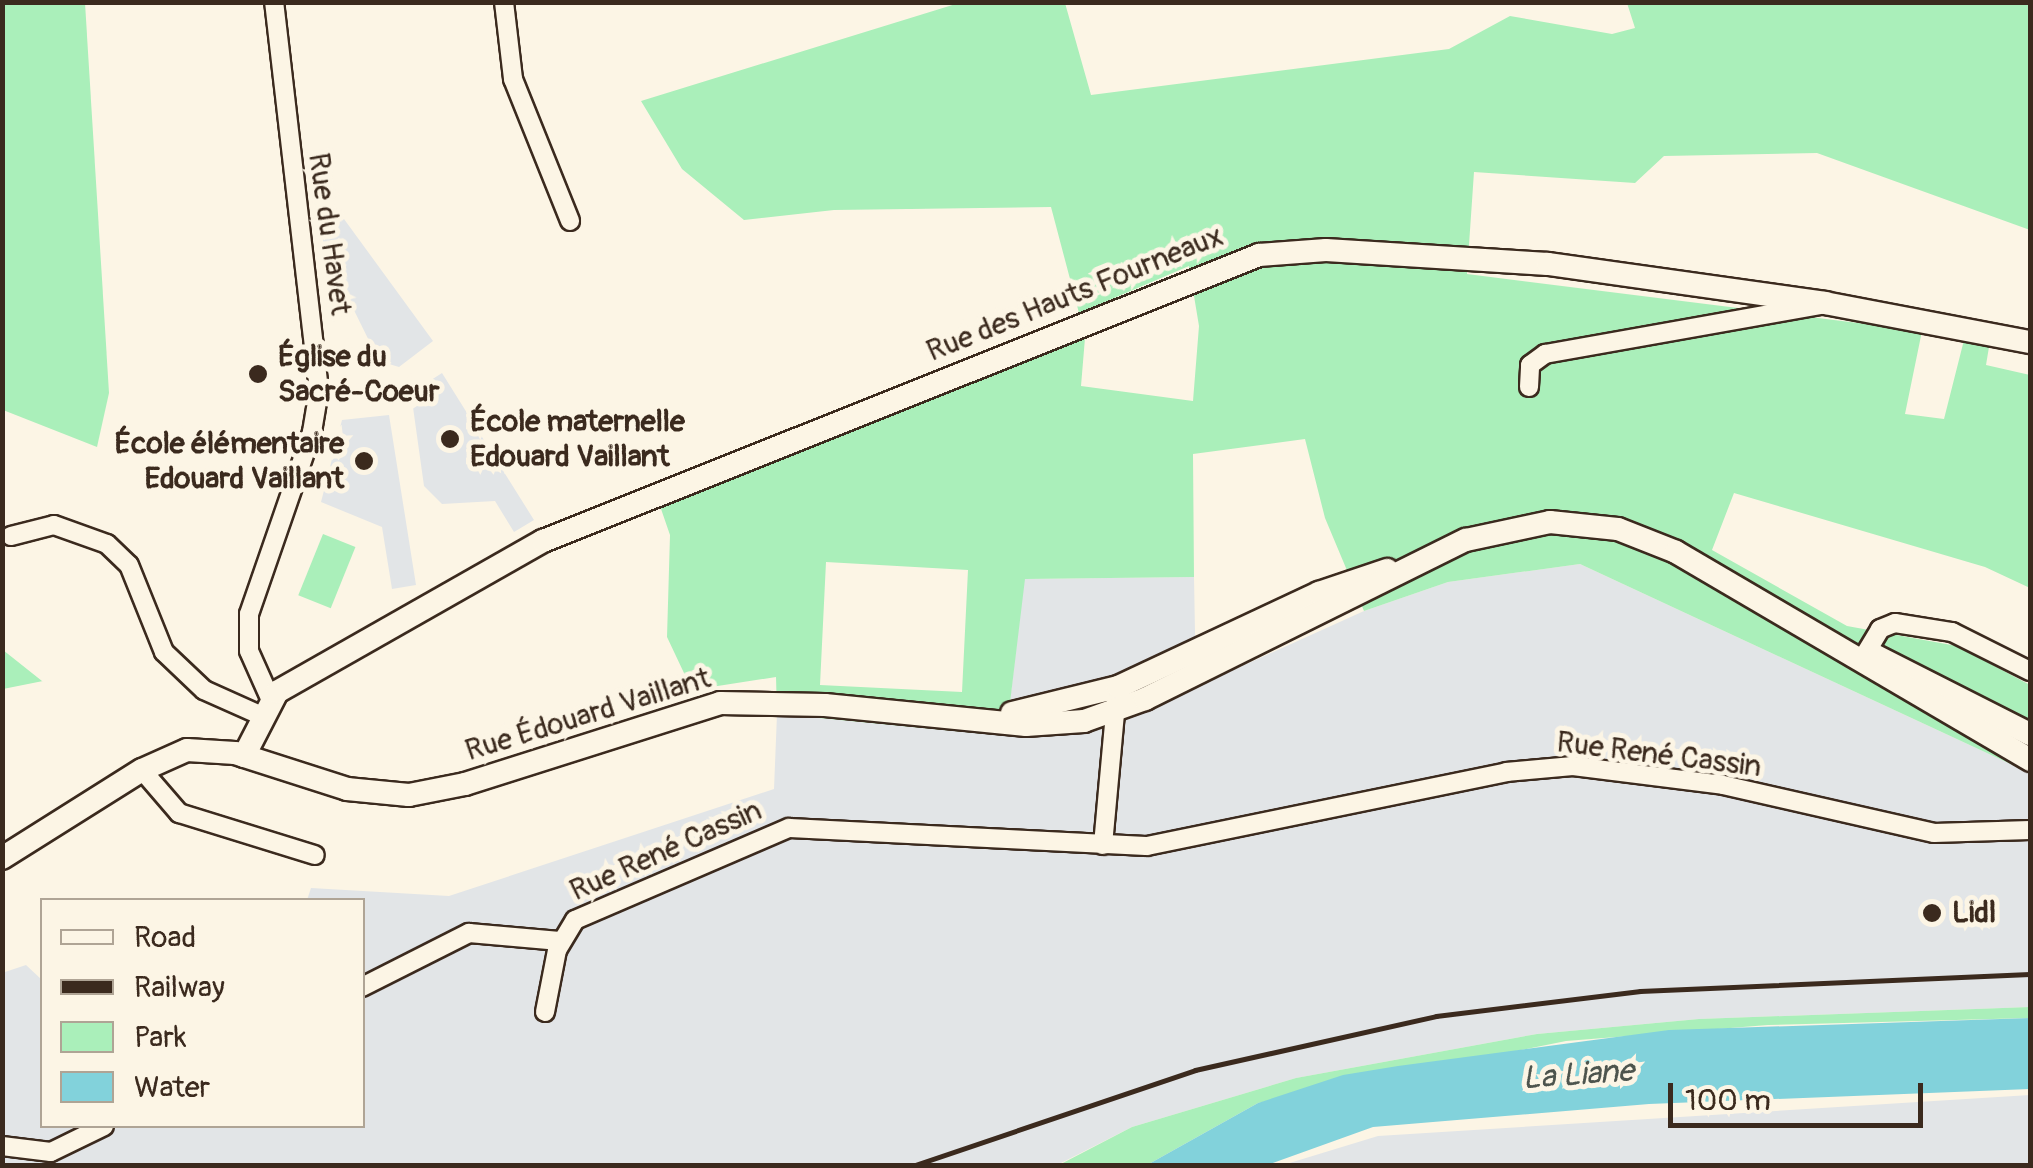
<!DOCTYPE html>
<meta charset="utf-8">
<style>
body{margin:0}
#map{position:relative;width:2033px;height:1168px;overflow:hidden;background:#fcf5e5;font-family:Pangolin,sans-serif}
div>[style]{position:absolute}
[style*='--x']{left:calc(var(--x)*1px);top:calc(var(--y)*1px);width:calc(var(--w)*1px);rotate:calc(var(--a)*1deg)}
.built>*{inset:0;background:#e2e5e7}
.green>*{inset:0;background:#aaefba;transform-origin:0 0}
.water>*{inset:0;background:#82d2db}
.roads{filter:drop-shadow(2px 0 #3b2a1e) drop-shadow(-2px 0 #3b2a1e) drop-shadow(0 2px #3b2a1e) drop-shadow(0 -2px #3b2a1e)}
.minor>*{height:18px;margin:-9px;padding:0 9px;transform-origin:9px;border-radius:9px;background:#fcf5e5}
.tertiary>*{height:22px;margin:-11px;padding:0 11px;transform-origin:11px;border-radius:11px;background:#fcf5e5}
.rail>*{height:5px;margin:-2.5px;padding:0 2.5px;transform-origin:2.5px;border-radius:2.5px;background:#3b2a1e}
.dots>*{width:28px;height:28px;translate:-50% -50%;box-sizing:border-box;border:5px solid #fcf5e5;border-radius:50%}
span{translate:-50% -50%;white-space:nowrap;text-align:center;line-height:1.15;-webkit-text-stroke:10px #fcf5e5;paint-order:stroke}
.street-label{font-size:30px;color:#3b2a1e}
.poi-label{font-size:30px;color:#3b2a1e;font-weight:700}
.left{translate:0 -50%;text-align:left}
.right{translate:-100% -50%;text-align:right}
.water-label{font-size:32px;color:#4d544d;font-style:italic}
.frame{position:absolute;inset:0;border:5px solid #3b2a1e;pointer-events:none}
.legend{position:absolute;left:40px;top:898px;width:325px;height:230px;box-sizing:border-box;background:#fcf5e5;border:2px solid #afa495;margin:0;padding:12px 18px;list-style:none;font-size:30px;color:#3b2a1e}
.legend li{display:flex;align-items:center;gap:20px;height:50px}
.legend b{width:50px;border:2px solid #afa495}
.scale{position:absolute;left:1668px;top:1083px;width:255px;height:45px;box-sizing:border-box;border:5px solid #3b2a1e;border-top:0;padding-left:12px;font-size:30px;line-height:35px;white-space:nowrap;color:#3b2a1e;-webkit-text-stroke:8px #fcf5e5;paint-order:stroke}
</style>
<div id="map">
<div class="built">
<div style="clip-path:polygon(344px 219px,433px 341px,399px 367px,379px 361px,348px 298px,330px 281px,321px 229px)"></div>
<div style="clip-path:polygon(442px 373px,534px 520px,514px 532px,495px 501px,442px 504px,424px 486px,411px 393px)"></div>
<div style="clip-path:polygon(389px 415px,416px 585px,392px 589px,382px 527px,321px 502px,342px 420px)"></div>
<div style="clip-path:polygon(1580px 564px,2030px 773px,2030px 1007px,1699px 1019px,1537px 1034px,1296px 1078px,1132px 1127px,1057px 1165px,3px 1165px,2px 973px,26px 965px,42px 980px,42px 1126px,362px 1126px,362px 900px,307px 900px,311px 888px,449px 896px,774px 789px,777px 714px,1006px 736px,1024px 579px,1194px 577px,1196px 687px,1364px 611px,1448px 582px)"></div>
<div style="clip-path:polygon(2030px 1095px,2030px 1165px,1283px 1165px,1378px 1136px)"></div>
</div>
<div class="green">
<div style="clip-path:polygon(2px 3px,85px 3px,109px 393px,97px 447px,3px 410px)"></div>
<div style="clip-path:polygon(evenodd,959px 3px,1065px 3px,1091px 95px,1449px 49px,1510px 16px,1612px 34px,1635px 28px,1627px 3px,2030px 3px,2030px 230px,1817px 153px,1664px 156px,1635px 183px,1474px 172px,1467px 274px,1922px 331px,1905px 414px,1944px 419px,1964px 340px,1989px 347px,1986px 365px,2030px 375px,2030px 588px,1985px 567px,1734px 493px,1712px 550px,1847px 626px,1957px 646px,2030px 685px,2030px 773px,1580px 564px,1448px 582px,1364px 611px,1325px 518px,1305px 439px,1193px 454px,1194px 577px,1025px 579px,1006px 736px,777px 714px,776px 677px,692px 690px,667px 637px,670px 535px,660px 506px,1085px 338px,1081px 386px,1193px 401px,1199px 326px,1189px 266px,1079px 313px,1051px 207px,834px 210px,744px 220px,682px 169px,641px 101px,959px 3px,826px 562px,968px 570px,962px 692px,820px 685px,826px 562px)"></div>
<div style="left:323px;top:534px;width:35px;height:66px;rotate:22deg"></div>
<div style="clip-path:polygon(3px 650px,42px 681px,43px 681px,3px 689px)"></div>
<div style="clip-path:polygon(2030px 1007px,2030px 1018px,1768px 1025px,1566px 1041px,1258px 1103px,1147px 1165px,1057px 1166px,1132px 1127px,1296px 1078px,1537px 1034px,1699px 1019px)"></div>
</div>
<div class="water">
<div style="clip-path:polygon(2030px 1018px,2030px 1089px,1649px 1104px,1373px 1127px,1267px 1165px,1147px 1165px,1258px 1103px,1343px 1075px,1398px 1066px,1669px 1030px)"></div>
</div>
<div class="roads">
<div class="minor">
<div style="--x:504;--y:2;--w:78;--a:83.3"></div>
<div style="--x:513;--y:79;--w:153;--a:68.1"></div>
<div style="--x:1529;--y:387;--w:22;--a:-87"></div>
<div style="--x:1530;--y:365;--w:19;--a:-36"></div>
<div style="--x:1545;--y:354;--w:279;--a:-10.1"></div>
<div style="--x:11;--y:536;--w:44;--a:-14.3"></div>
<div style="--x:54;--y:525;--w:56;--a:19.7"></div>
<div style="--x:107;--y:544;--w:30;--a:44"></div>
<div style="--x:129;--y:565;--w:94;--a:68.1"></div>
<div style="--x:164;--y:652;--w:55;--a:43.5"></div>
<div style="--x:204;--y:690;--w:61;--a:24.1"></div>
<div style="--x:1861;--y:661;--w:37;--a:-59"></div>
<div style="--x:1880;--y:629;--w:16;--a:-22"></div>
<div style="--x:1895;--y:623;--w:58;--a:9"></div>
<div style="--x:1952;--y:632;--w:87;--a:26.6"></div>
<div style="--x:270;--y:698;--w:51;--a:-114.1"></div>
<div style="--x:249;--y:651;--w:37;--a:-90"></div>
<div style="--x:249;--y:614;--w:193;--a:-70.9"></div>
<div style="--x:312;--y:432;--w:43;--a:-80.5"></div>
<div style="--x:319;--y:390;--w:391;--a:-96.6"></div>
<div style="--x:142;--y:770;--w:57;--a:49.3"></div>
<div style="--x:179;--y:813;--w:142;--a:17.2"></div>
<div style="--x:1103;--y:845;--w:145;--a:-84.8"></div>
<div style="--x:362;--y:987;--w:120;--a:-26.8"></div>
<div style="--x:469;--y:933;--w:91;--a:5"></div>
<div style="--x:545;--y:1012;--w:63;--a:-79"></div>
<div style="--x:557;--y:950;--w:35;--a:-59"></div>
<div style="--x:575;--y:920;--w:233;--a:-23.3"></div>
<div style="--x:789;--y:828;--w:358;--a:2.9"></div>
<div style="--x:1147;--y:846;--w:367;--a:-11.6"></div>
<div style="--x:1506;--y:772;--w:67;--a:-5.1"></div>
<div style="--x:1573;--y:766;--w:151;--a:7.2"></div>
<div style="--x:1723;--y:785;--w:216;--a:12.8"></div>
<div style="--x:1934;--y:833;--w:96;--a:-1.8"></div>
<div style="--x:2;--y:1146;--w:49;--a:7"></div>
<div style="--x:51;--y:1152;--w:59;--a:-26.1"></div>
</div>
<div class="tertiary">
<div style="--x:1876;--y:656;--w:173;--a:26.9"></div>
<div style="--x:1012;--y:713;--w:109;--a:-13.8"></div>
<div style="--x:1118;--y:687;--w:222;--a:-25.1"></div>
<div style="--x:1319;--y:593;--w:72;--a:-18.7"></div>
<div style="--x:244;--y:756;--w:72;--a:-62.7"></div>
<div style="--x:277;--y:692;--w:306;--a:-29.6"></div>
<div style="--x:543;--y:541;--w:771;--a:-21.77"></div>
<div style="--x:1259;--y:255;--w:67;--a:-4.3"></div>
<div style="--x:1326;--y:250;--w:222;--a:3.6"></div>
<div style="--x:1548;--y:264;--w:280;--a:8"></div>
<div style="--x:1825;--y:303;--w:209;--a:10.8"></div>
<div style="--x:2;--y:858;--w:165;--a:-32.2"></div>
<div style="--x:142;--y:770;--w:49;--a:-24"></div>
<div style="--x:187;--y:750;--w:48;--a:3.6"></div>
<div style="--x:235;--y:753;--w:118;--a:17.8"></div>
<div style="--x:347;--y:789;--w:62;--a:5.5"></div>
<div style="--x:409;--y:795;--w:57;--a:-11.1"></div>
<div style="--x:465;--y:784;--w:268;--a:-17.6"></div>
<div style="--x:720;--y:703;--w:105;--a:1.1"></div>
<div style="--x:825;--y:705;--w:202;--a:5.7"></div>
<div style="--x:1026;--y:725;--w:58;--a:-3.9"></div>
<div style="--x:1084;--y:721;--w:65;--a:-19.8"></div>
<div style="--x:1145;--y:699;--w:358;--a:-26.4"></div>
<div style="--x:1466;--y:540;--w:86;--a:-12.1"></div>
<div style="--x:1550;--y:522;--w:68;--a:5.9"></div>
<div style="--x:1618;--y:529;--w:62;--a:21.6"></div>
<div style="--x:1676;--y:552;--w:411;--a:30.4"></div>
</div>
</div>
<div class="rail">
<div style="--x:912;--y:1166;--w:299;--a:-18.7"></div>
<div style="--x:1195;--y:1070;--w:247;--a:-12.6"></div>
<div style="--x:1436;--y:1016;--w:206;--a:-7"></div>
<div style="--x:1640;--y:991;--w:390;--a:-2.5"></div>
</div>
<div class="dots">
<div style="left:258px;top:374px;background:#3b2a1e"></div>
<div style="left:450px;top:439px;background:#3b2a1e"></div>
<div style="left:364px;top:461px;background:#3b2a1e"></div>
<div style="left:1932px;top:913px;background:#3b2a1e"></div>
</div>
<div class="street-label">
<span style="left:329px;top:234px;rotate:82deg">Rue du Havet</span>
<span style="left:1075px;top:294px;rotate:-22deg">Rue des Hauts Fourneaux</span>
<span style="left:588px;top:715px;rotate:-17deg">Rue Édouard Vaillant</span>
<span style="left:1659px;top:755px;rotate:7deg">Rue René Cassin</span>
<span style="left:666px;top:851px;rotate:-24deg">Rue René Cassin</span>
</div>
<div class="poi-label">
<span class="left" style="left:278px;top:374px">Église du<br>Sacré-Coeur</span>
<span class="left" style="left:470px;top:439px">École maternelle<br>Edouard Vaillant</span>
<span class="right" style="left:344px;top:461px">École élémentaire<br>Edouard Vaillant</span>
<span class="left" style="left:1952px;top:913px">Lidl</span>
</div>
<div class="water-label">
<span style="left:1578px;top:1075px;rotate:-4deg">La Liane</span>
</div>
<div class="frame"></div>
<ul class="legend">
<li><b style="height:12px;background:#fcf5e5"></b>Road</li>
<li><b style="height:12px;background:#3b2a1e"></b>Railway</li>
<li><b style="height:28px;background:#aaefba"></b>Park</li>
<li><b style="height:28px;background:#82d2db"></b>Water</li>
</ul>
<div class="scale">100 m</div>
</div>
